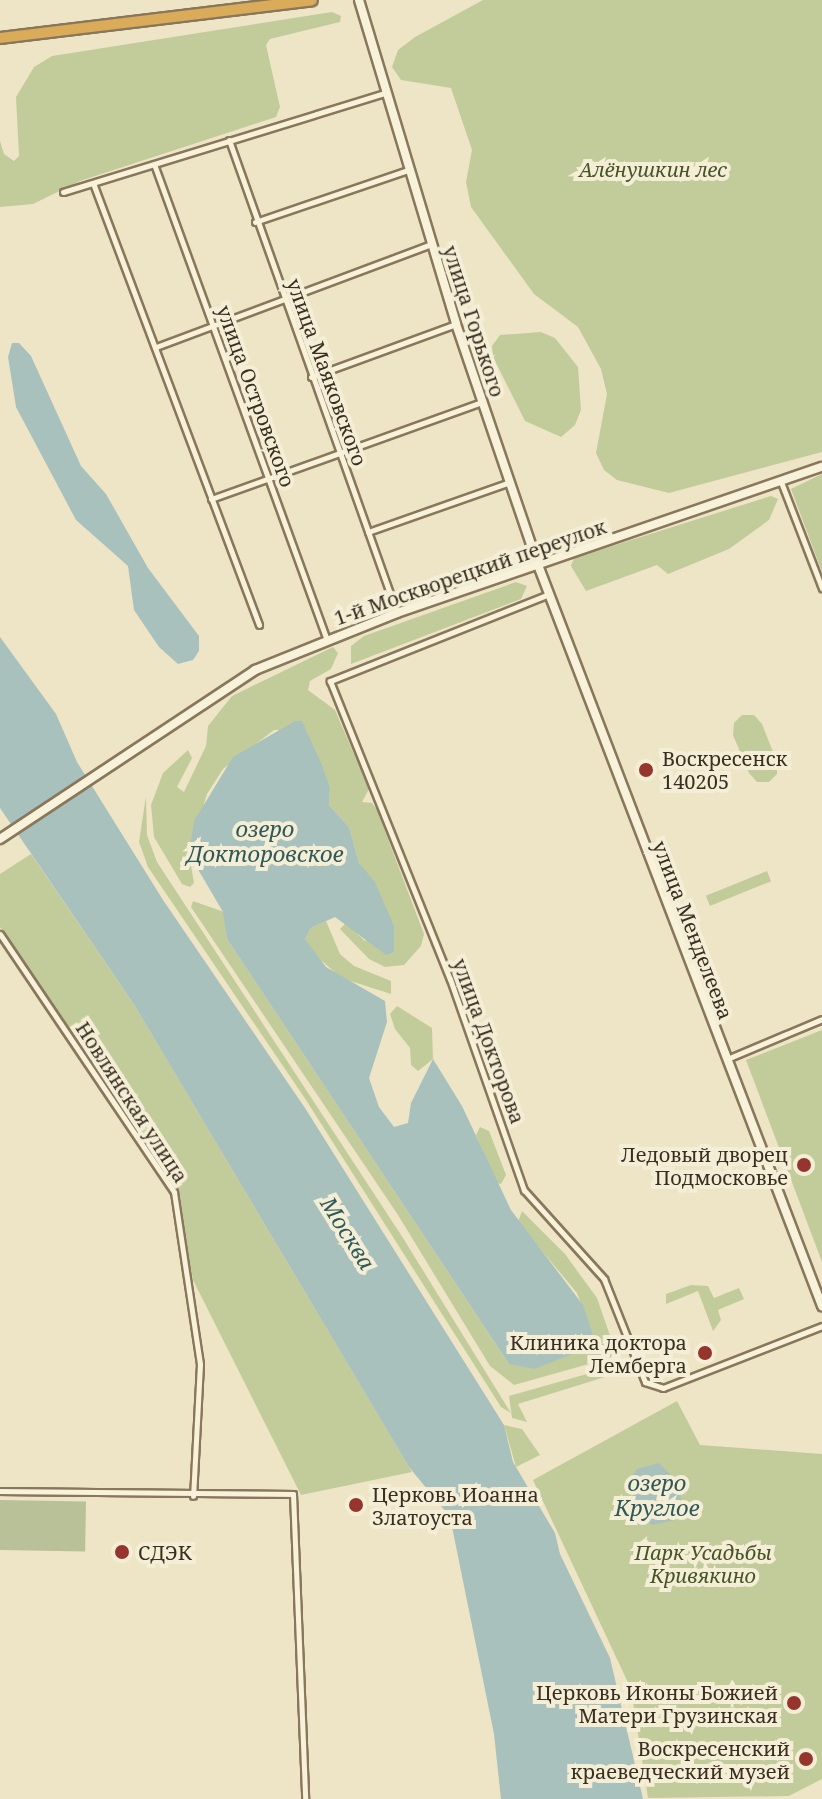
<!DOCTYPE html>
<meta charset="utf-8">
<style>
body{margin:0}
#map{position:relative;width:822px;height:1799px;overflow:hidden;background:#eee5c6;font-family:"Noto Serif",serif}
div>[style]{position:absolute}
[style*='--x']{left:calc(var(--x)*1px);top:calc(var(--y)*1px);width:calc(var(--w)*1px);rotate:calc(var(--a)*1deg)}
.green>*{inset:0;background:#c2cc9a;transform-origin:0 0}
.cemetery>*{inset:0;background:#b9c199;transform-origin:0 0}
.water>*{inset:0;background:#a8c1bc}
.roads{filter:drop-shadow(2px 0 #89775c) drop-shadow(-2px 0 #89775c) drop-shadow(0 2px #89775c) drop-shadow(0 -2px #89775c)}
.street>*{height:5px;margin:-2.5px;padding:0 2.5px;transform-origin:2.5px;border-radius:2.5px;background:#f8f2da}
.secondary>*{height:8px;margin:-4px;padding:0 4px;transform-origin:4px;border-radius:4px;background:#f8f2da}
.highway>*{height:10px;margin:-5px;padding:0 5px;transform-origin:5px;border-radius:5px;background:#daac5a}
.dots>*{width:22px;height:22px;translate:-50% -50%;box-sizing:border-box;border:4px solid #f5eed6;border-radius:50%}
span{translate:-50% -50%;white-space:nowrap;text-align:center;line-height:1.15;-webkit-text-stroke:8px #f5eed6;paint-order:stroke}
.park-label{font-size:20px;color:#465527;font-style:italic}
.street-label{font-size:20px;color:#392e20}
.poi-label{font-size:20px;color:#392e20}
.left{translate:0 -50%;text-align:left}
.right{translate:-100% -50%;text-align:right}
.water-label{font-size:22px;color:#2f5859;font-style:italic}
</style>
<div id="map">
<div class="green">
<div style="clip-path:polygon(483px 0,822px 0,822px 452px,669px 493px,617px 480px,604px 470px,596px 453px,607px 394px,601px 369px,578px 327px,534px 294px,471px 207px,466px 182px,472px 150px,451px 88px,401px 80px,392px 67px,398px 50px,415px 37px)"></div>
<div style="clip-path:polygon(332px 12px,341px 16px,340px 22px,270px 39px,266px 45px,280px 107px,276px 117px,80px 181px,33px 204px,0 207px,0 141px,4px 154px,14px 161px,19px 156px,16px 97px,34px 67px,52px 56px)"></div>
<div style="clip-path:polygon(541px 332px,555px 338px,578px 367px,581px 410px,575px 425px,561px 437px,525px 421px,493px 357px,492px 346px,500px 335px)"></div>
<div style="clip-path:polygon(822px 474px,822px 572px,791px 489px)"></div>
<div style="clip-path:polygon(771px 496px,778px 499px,769px 520px,729px 549px,668px 574px,657px 565px,586px 591px,571px 566px,574px 558px)"></div>
<div style="clip-path:polygon(516px 582px,527px 586px,521px 599px,351px 664px,351px 646px,364px 636px)"></div>
<div style="clip-path:polygon(333px 647px,338px 653px,331px 669px,310px 681px,308px 690px,335px 710px,369px 789px,362px 802px,372px 803px,377px 810px,424px 934px,421px 946px,404px 965px,385px 967px,369px 959px,340px 929px,346px 923px,365px 941px,388px 920px,359px 863px,349px 827px,329px 805px,330px 788px,306px 730px,274px 730px,223px 769px,207px 794px,189px 854px,194px 883px,190px 887px,182px 884px,154px 837px,151px 805px,163px 773px,188px 750px,192px 758px,177px 787px,184px 792px,206px 746px,208px 726px,232px 696px)"></div>
<div style="clip-path:polygon(742px 715px,754px 715px,762px 724px,777px 762px,777px 774px,769px 782px,757px 782px,749px 773px,733px 735px,734px 723px)"></div>
<div style="clip-path:polygon(146px 796px,147px 835px,157px 862px,403px 1238px,511px 1413px,501px 1407px,306px 1100px,148px 867px,139px 842px)"></div>
<div style="clip-path:polygon(31px 854px,133px 1003px,412px 1472px,301px 1495px,193px 1280px,177px 1190px,0 927px,0 874px)"></div>
<div style="left:767px;top:871px;width:11px;height:66px;rotate:68deg"></div>
<div style="clip-path:polygon(193px 901px,224px 912px,227px 939px,509px 1364px,580px 1351px,593px 1335px,577px 1293px,518px 1222px,522px 1211px,565px 1254px,597px 1298px,615px 1350px,610px 1358px,514px 1385px,490px 1366px,398px 1215px,191px 907px)"></div>
<div style="clip-path:polygon(326px 921px,340px 954px,354px 966px,391px 981px,391px 994px,341px 978px,313px 953px,305px 939px,311px 928px)"></div>
<div style="clip-path:polygon(397px 1006px,432px 1028px,433px 1059px,418px 1071px,411px 1065px,410px 1048px,395px 1029px,390px 1014px)"></div>
<div style="clip-path:polygon(822px 1030px,822px 1262px,746px 1060px)"></div>
<div style="clip-path:polygon(480px 1127px,489px 1131px,506px 1175px,501px 1184px,496px 1183px,476px 1135px)"></div>
<div style="clip-path:polygon(691px 1285px,708px 1286px,714px 1298px,739px 1288px,744px 1299px,718px 1310px,721px 1320px,713px 1331px,698px 1291px,666px 1304px,666px 1294px)"></div>
<div style="clip-path:polygon(615px 1366px,621px 1372px,518px 1404px,527px 1422px,512px 1418px,509px 1396px)"></div>
<div style="clip-path:polygon(677px 1401px,700px 1445px,822px 1454px,822px 1779px,789px 1796px,648px 1798px,631px 1689px,533px 1480px)"></div>
<div style="clip-path:polygon(504px 1425px,522px 1429px,540px 1455px,516px 1467px)"></div>
</div>
<div class="cemetery">
<div style="left:0;top:1500px;width:86px;height:50px;rotate:1deg"></div>
</div>
<div class="water">
<div style="clip-path:polygon(12px 343px,19px 343px,31px 356px,81px 466px,106px 494px,148px 568px,199px 636px,199px 651px,193px 660px,178px 664px,159px 647px,134px 610px,128px 566px,76px 520px,16px 407px,8px 357px)"></div>
<div style="clip-path:polygon(0 637px,56px 714px,77px 762px,163px 900px,305px 1108px,504px 1425px,513px 1462px,555px 1533px,560px 1554px,610px 1658px,643px 1799px,501px 1799px,494px 1734px,450px 1517px,409px 1467px,133px 1003px,0 808px)"></div>
<div style="clip-path:polygon(295px 721px,302px 721px,322px 765px,330px 788px,329px 805px,349px 827px,359px 863px,375px 882px,394px 926px,394px 952px,386px 955px,335px 917px,311px 928px,305px 939px,326px 967px,385px 1001px,387px 1022px,369px 1078px,379px 1107px,394px 1127px,408px 1123px,411px 1103px,433px 1059px,462px 1106px,511px 1210px,583px 1305px,593px 1335px,580px 1351px,534px 1369px,509px 1364px,227px 939px,223px 912px,189px 854px,194px 821px,233px 757px)"></div>
<div style="clip-path:polygon(659px 1463px,678px 1482px,682px 1505px,676px 1520px,652px 1525px,636px 1509px,629px 1481px,637px 1469px)"></div>
</div>
<div class="roads">
<div class="street">
<div style="--x:229;--y:140;--w:502;--a:70.45"></div>
<div style="--x:154;--y:164;--w:506;--a:70.03"></div>
<div style="--x:93;--y:183;--w:472;--a:69.4"></div>
<div style="--x:63;--y:192;--w:336;--a:-17.1"></div>
<div style="--x:255;--y:222;--w:162;--a:-18.8"></div>
<div style="--x:156;--y:347;--w:295;--a:-20.5"></div>
<div style="--x:311;--y:377;--w:154;--a:-20.1"></div>
<div style="--x:781;--y:482;--w:114;--a:68.9"></div>
<div style="--x:211;--y:499;--w:288;--a:-19.7"></div>
<div style="--x:368;--y:532;--w:151;--a:-19.4"></div>
<div style="--x:549;--y:594;--w:236;--a:158.3"></div>
<div style="--x:330;--y:681;--w:321;--a:68.1"></div>
<div style="--x:450;--y:979;--w:224;--a:70.7"></div>
<div style="--x:524;--y:1190;--w:120;--a:48"></div>
<div style="--x:604;--y:1279;--w:111;--a:68.3"></div>
<div style="--x:645;--y:1382;--w:19;--a:18"></div>
<div style="--x:663;--y:1388;--w:171;--a:-21.3"></div>
<div style="--x:0;--y:934;--w:311;--a:56"></div>
<div style="--x:174;--y:1192;--w:174;--a:81.4"></div>
<div style="--x:200;--y:1364;--w:132;--a:93"></div>
<div style="--x:727;--y:1059;--w:103;--a:-22.8"></div>
<div style="--x:0;--y:1491;--w:293;--a:0.6"></div>
<div style="--x:293;--y:1494;--w:305;--a:87.7"></div>
</div>
<div class="secondary">
<div style="--x:359;--y:0;--w:338;--a:73.3"></div>
<div style="--x:456;--y:324;--w:255;--a:71.2"></div>
<div style="--x:538;--y:565;--w:794;--a:69.03"></div>
<div style="--x:0;--y:839;--w:306;--a:-33.5"></div>
<div style="--x:255;--y:670;--w:153;--a:-21.9"></div>
<div style="--x:397;--y:613;--w:449;--a:-19"></div>
</div>
<div class="highway">
<div style="--x:0;--y:38;--w:314;--a:-6.9"></div>
</div>
</div>
<div class="dots">
<div style="left:646px;top:770px;background:#96352d"></div>
<div style="left:804px;top:1165px;background:#96352d"></div>
<div style="left:705px;top:1353px;background:#96352d"></div>
<div style="left:356px;top:1505px;background:#96352d"></div>
<div style="left:122px;top:1552px;background:#96352d"></div>
<div style="left:794px;top:1703px;background:#96352d"></div>
<div style="left:806px;top:1759px;background:#96352d"></div>
</div>
<div class="park-label">
<span style="left:653px;top:169px">Алёнушкин лес</span>
<span style="left:703px;top:1564px">Парк Усадьбы<br>Кривякино</span>
</div>
<div class="street-label">
<span style="left:474px;top:321px;rotate:72deg">улица Горького</span>
<span style="left:327px;top:372px;rotate:70deg">улица Маяковского</span>
<span style="left:256px;top:396px;rotate:70deg">улица Островского</span>
<span style="left:470px;top:572px;rotate:-19deg">1-й Москворецкий переулок</span>
<span style="left:693px;top:930px;rotate:69deg">улица Менделеева</span>
<span style="left:489px;top:1041px;rotate:70deg">улица Докторова</span>
<span style="left:132px;top:1102px;rotate:57deg">Новлянская улица</span>
</div>
<div class="poi-label">
<span class="left" style="left:662px;top:770px">Воскресенск<br>140205</span>
<span class="right" style="left:788px;top:1166px">Ледовый дворец<br>Подмосковье</span>
<span class="right" style="left:687px;top:1354px">Клиника доктора<br>Лемберга</span>
<span class="left" style="left:372px;top:1506px">Церковь Иоанна<br>Златоуста</span>
<span class="left" style="left:138px;top:1552px">СДЭК</span>
<span class="right" style="left:778px;top:1704px">Церковь Иконы Божией<br>Матери Грузинская</span>
<span class="right" style="left:790px;top:1760px">Воскресенский<br>краеведческий музей</span>
</div>
<div class="water-label">
<span style="left:265px;top:841px">озеро<br>Докторовское</span>
<span style="left:348px;top:1233px;rotate:58deg">Москва</span>
<span style="left:657px;top:1495px">озеро<br>Круглое</span>
</div>
</div>
